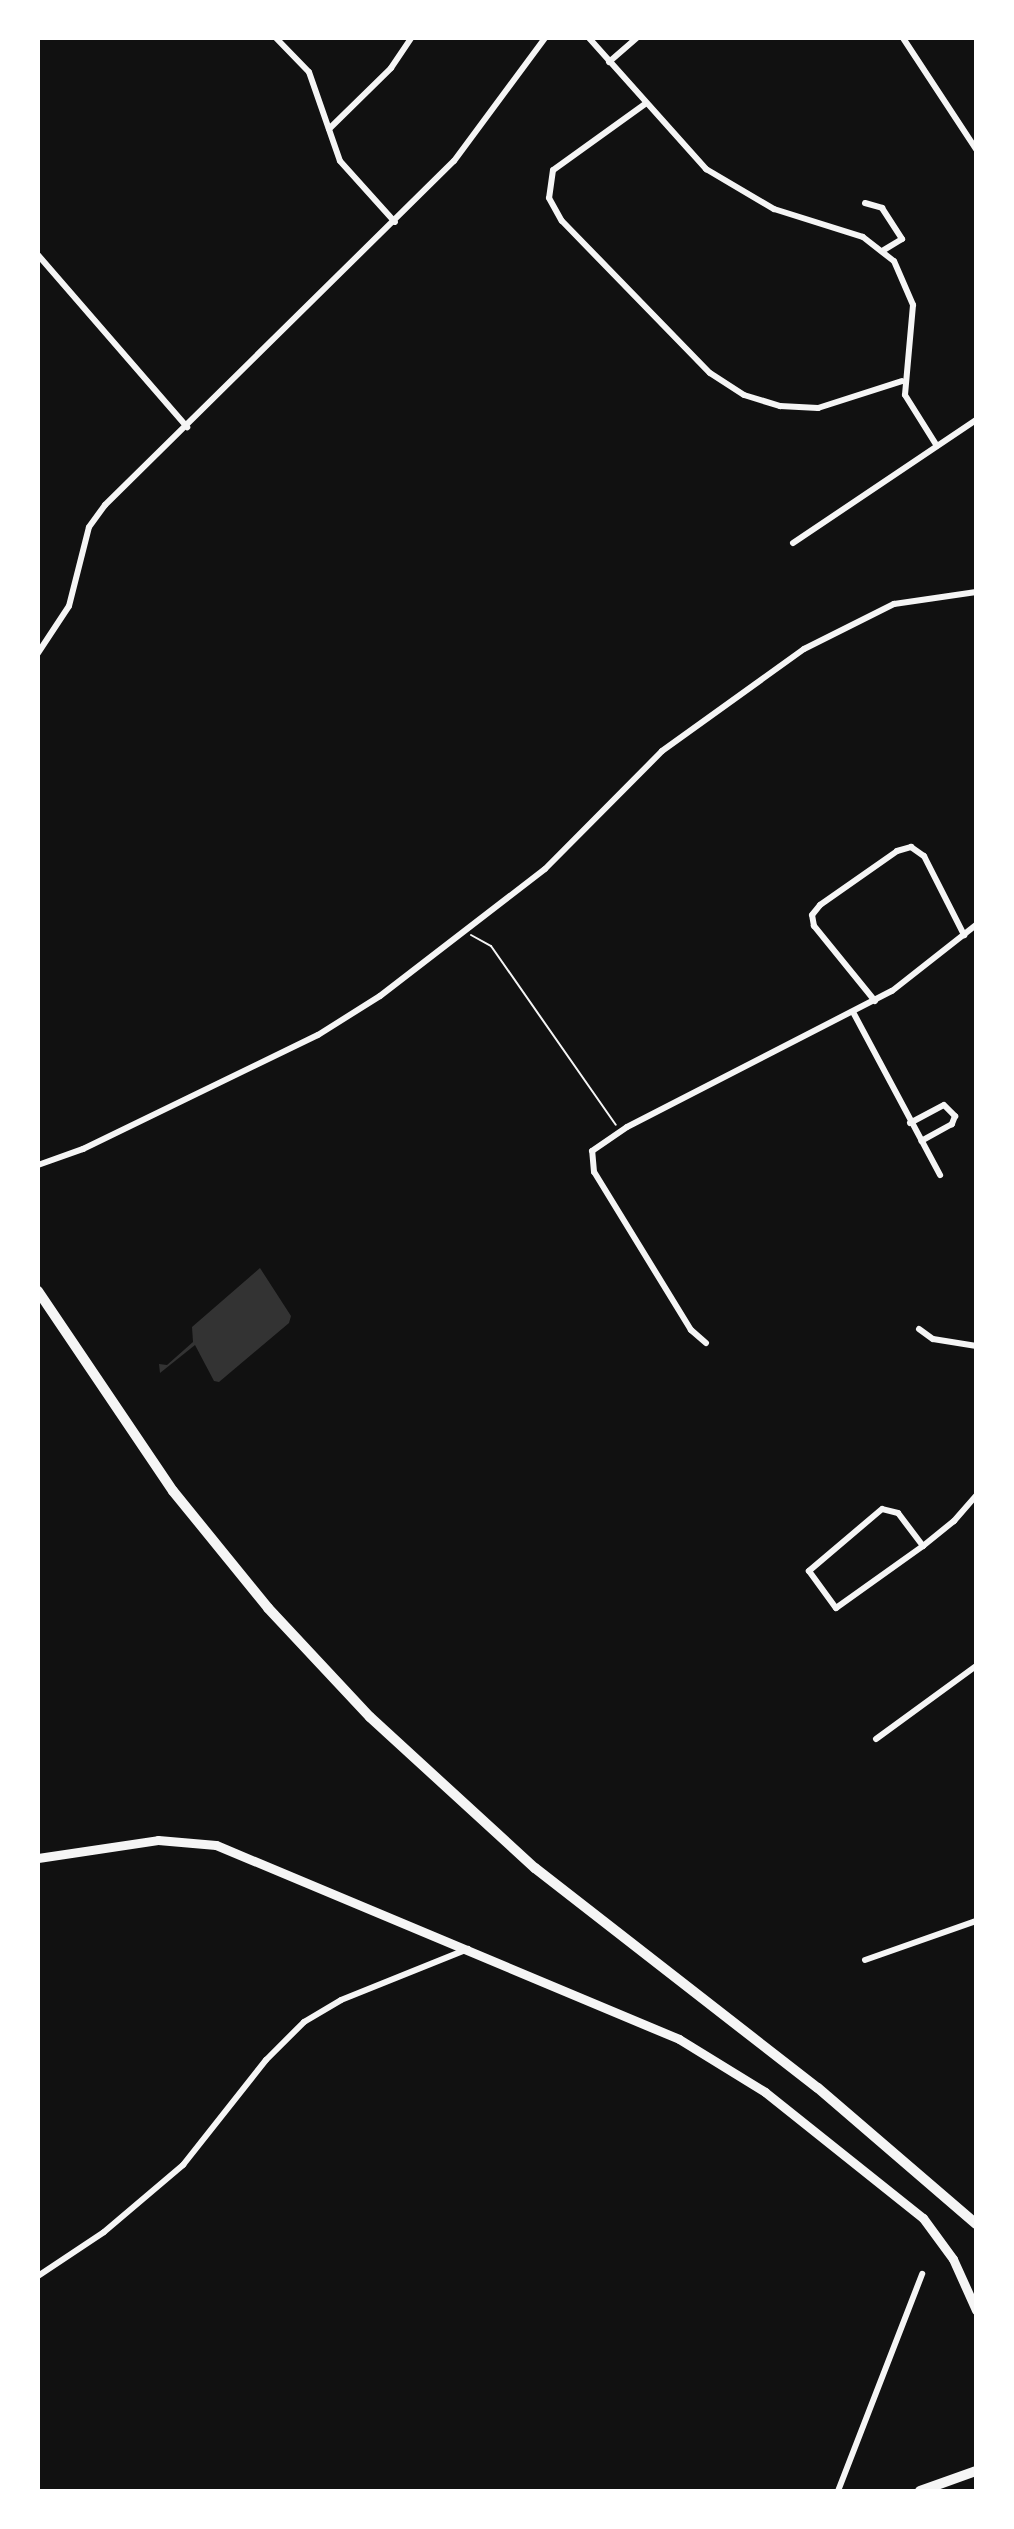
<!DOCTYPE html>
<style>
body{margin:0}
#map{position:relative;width:1014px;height:2529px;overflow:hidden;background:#111;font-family:Jost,sans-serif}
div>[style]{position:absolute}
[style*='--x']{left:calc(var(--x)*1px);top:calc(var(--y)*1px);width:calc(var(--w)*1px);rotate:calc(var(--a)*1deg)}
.water>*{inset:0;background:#333}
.path>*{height:2px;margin:-1px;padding:0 1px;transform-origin:1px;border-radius:1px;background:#f5f5f5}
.minor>*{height:6px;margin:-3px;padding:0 3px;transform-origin:3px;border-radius:3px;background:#f5f5f5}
.secondary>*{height:9px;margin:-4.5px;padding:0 4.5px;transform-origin:4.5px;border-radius:4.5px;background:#f5f5f5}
.primary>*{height:10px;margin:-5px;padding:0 5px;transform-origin:5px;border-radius:5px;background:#f5f5f5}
span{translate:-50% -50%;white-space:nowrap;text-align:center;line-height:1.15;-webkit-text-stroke:6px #fff;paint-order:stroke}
.frame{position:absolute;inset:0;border:40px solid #fff;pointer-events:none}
</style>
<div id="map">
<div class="water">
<div style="clip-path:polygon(260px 1268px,291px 1316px,289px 1323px,219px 1382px,214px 1381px,195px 1345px,160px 1373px,159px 1364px,167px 1365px,193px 1342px,192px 1327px)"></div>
</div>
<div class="path">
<div style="--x:471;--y:935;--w:23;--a:29"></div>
<div style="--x:491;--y:946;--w:218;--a:55.1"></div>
</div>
<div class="minor">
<div style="--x:276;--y:38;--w:47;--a:45.9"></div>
<div style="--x:309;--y:72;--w:94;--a:70.8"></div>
<div style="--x:340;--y:161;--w:82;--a:48"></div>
<div style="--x:589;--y:38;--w:176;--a:48.2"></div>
<div style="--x:706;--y:169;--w:79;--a:30.5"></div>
<div style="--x:774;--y:209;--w:93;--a:17.5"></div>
<div style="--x:863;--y:237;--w:39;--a:38"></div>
<div style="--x:894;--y:261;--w:48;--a:66.6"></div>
<div style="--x:913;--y:305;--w:90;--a:95.1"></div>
<div style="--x:905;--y:395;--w:60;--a:57.9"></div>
<div style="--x:903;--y:38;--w:133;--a:56.7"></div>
<div style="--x:609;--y:62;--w:37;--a:-41"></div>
<div style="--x:645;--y:104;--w:113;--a:144.3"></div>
<div style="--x:553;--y:170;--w:28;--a:98"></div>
<div style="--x:549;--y:198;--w:26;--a:61"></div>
<div style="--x:562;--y:221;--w:212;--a:45.8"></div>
<div style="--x:710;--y:373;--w:40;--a:32.9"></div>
<div style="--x:744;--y:395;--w:38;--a:17"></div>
<div style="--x:780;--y:406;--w:38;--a:3"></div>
<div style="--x:818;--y:408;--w:88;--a:-17.8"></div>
<div style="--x:329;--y:129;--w:87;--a:-44.5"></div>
<div style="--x:391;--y:68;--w:36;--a:-56"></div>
<div style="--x:865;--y:203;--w:18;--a:16"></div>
<div style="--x:882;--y:208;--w:37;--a:57"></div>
<div style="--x:902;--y:239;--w:21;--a:149"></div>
<div style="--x:38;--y:255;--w:228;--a:49.1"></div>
<div style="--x:793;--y:543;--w:220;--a:-33.9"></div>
<div style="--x:38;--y:653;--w:56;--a:-56.6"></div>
<div style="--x:69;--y:606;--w:81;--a:-75.8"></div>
<div style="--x:89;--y:527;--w:27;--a:-54"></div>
<div style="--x:105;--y:505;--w:490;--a:-44.6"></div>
<div style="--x:454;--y:161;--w:153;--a:-53.5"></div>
<div style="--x:875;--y:1001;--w:97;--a:-129.1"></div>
<div style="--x:814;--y:926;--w:11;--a:-100"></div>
<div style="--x:812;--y:915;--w:13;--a:-51"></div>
<div style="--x:820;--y:905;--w:94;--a:-35"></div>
<div style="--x:897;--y:851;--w:15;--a:-16"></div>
<div style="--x:911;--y:847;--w:16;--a:35"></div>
<div style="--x:924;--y:856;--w:89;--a:63.1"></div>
<div style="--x:853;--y:1012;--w:185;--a:61.9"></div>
<div style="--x:910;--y:1123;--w:38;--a:-28"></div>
<div style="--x:944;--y:1105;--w:16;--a:45"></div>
<div style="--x:955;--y:1116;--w:9;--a:111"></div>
<div style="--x:952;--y:1124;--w:35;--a:151"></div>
<div style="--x:38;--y:1165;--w:48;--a:-19.6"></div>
<div style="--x:83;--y:1149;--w:261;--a:-25.9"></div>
<div style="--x:318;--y:1035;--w:73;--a:-32.2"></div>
<div style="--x:380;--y:996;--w:208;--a:-37.6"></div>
<div style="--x:545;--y:869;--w:166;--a:-45.2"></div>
<div style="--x:662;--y:751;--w:175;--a:-35.7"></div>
<div style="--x:804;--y:649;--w:101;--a:-26.6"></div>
<div style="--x:894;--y:604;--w:83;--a:-8.3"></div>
<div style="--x:919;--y:1329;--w:17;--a:36"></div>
<div style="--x:933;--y:1339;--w:44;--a:9.2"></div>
<div style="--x:706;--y:1343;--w:20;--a:-139"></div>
<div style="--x:691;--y:1330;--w:185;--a:-121.5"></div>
<div style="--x:594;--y:1172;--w:21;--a:-95"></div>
<div style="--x:592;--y:1151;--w:42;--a:-34.4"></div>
<div style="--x:627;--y:1127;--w:298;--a:-27.2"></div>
<div style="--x:892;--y:991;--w:107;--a:-38.2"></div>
<div style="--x:923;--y:1546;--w:41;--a:-127.1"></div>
<div style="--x:898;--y:1513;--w:16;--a:-166"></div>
<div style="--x:882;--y:1509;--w:96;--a:139.7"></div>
<div style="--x:809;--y:1571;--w:46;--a:53.9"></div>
<div style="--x:836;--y:1608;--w:107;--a:-35.5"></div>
<div style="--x:923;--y:1546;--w:40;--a:-39"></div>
<div style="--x:954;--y:1521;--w:33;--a:-49"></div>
<div style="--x:876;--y:1739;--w:124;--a:-36.1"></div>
<div style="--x:865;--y:1960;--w:118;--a:-19.4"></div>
<div style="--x:38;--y:2276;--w:79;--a:-33.7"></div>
<div style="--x:104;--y:2232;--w:104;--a:-40.3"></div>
<div style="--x:183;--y:2165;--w:134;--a:-51.7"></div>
<div style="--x:266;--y:2060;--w:54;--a:-45"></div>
<div style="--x:304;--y:2022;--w:43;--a:-30.7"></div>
<div style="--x:341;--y:2000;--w:137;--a:-21.9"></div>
<div style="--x:838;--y:2491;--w:233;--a:-68.8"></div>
</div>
<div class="secondary">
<div style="--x:38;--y:1858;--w:121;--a:-8.5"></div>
<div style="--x:158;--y:1840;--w:58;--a:4.9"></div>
<div style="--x:216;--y:1845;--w:502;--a:22.73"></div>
<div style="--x:679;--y:2039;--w:101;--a:31.6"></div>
<div style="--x:765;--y:2092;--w:202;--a:38.6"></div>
<div style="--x:923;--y:2218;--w:51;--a:53.8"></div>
<div style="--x:953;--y:2259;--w:56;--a:65.7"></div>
</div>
<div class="primary">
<div style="--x:38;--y:1291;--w:241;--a:56"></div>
<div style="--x:173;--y:1491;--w:151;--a:50.9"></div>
<div style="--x:268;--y:1608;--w:149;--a:46.9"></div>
<div style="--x:370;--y:1717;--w:224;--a:42.5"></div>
<div style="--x:535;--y:1868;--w:358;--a:37.9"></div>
<div style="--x:818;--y:2088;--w:208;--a:40.7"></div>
<div style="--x:920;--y:2491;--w:59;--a:-19.7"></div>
</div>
<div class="frame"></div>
</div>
